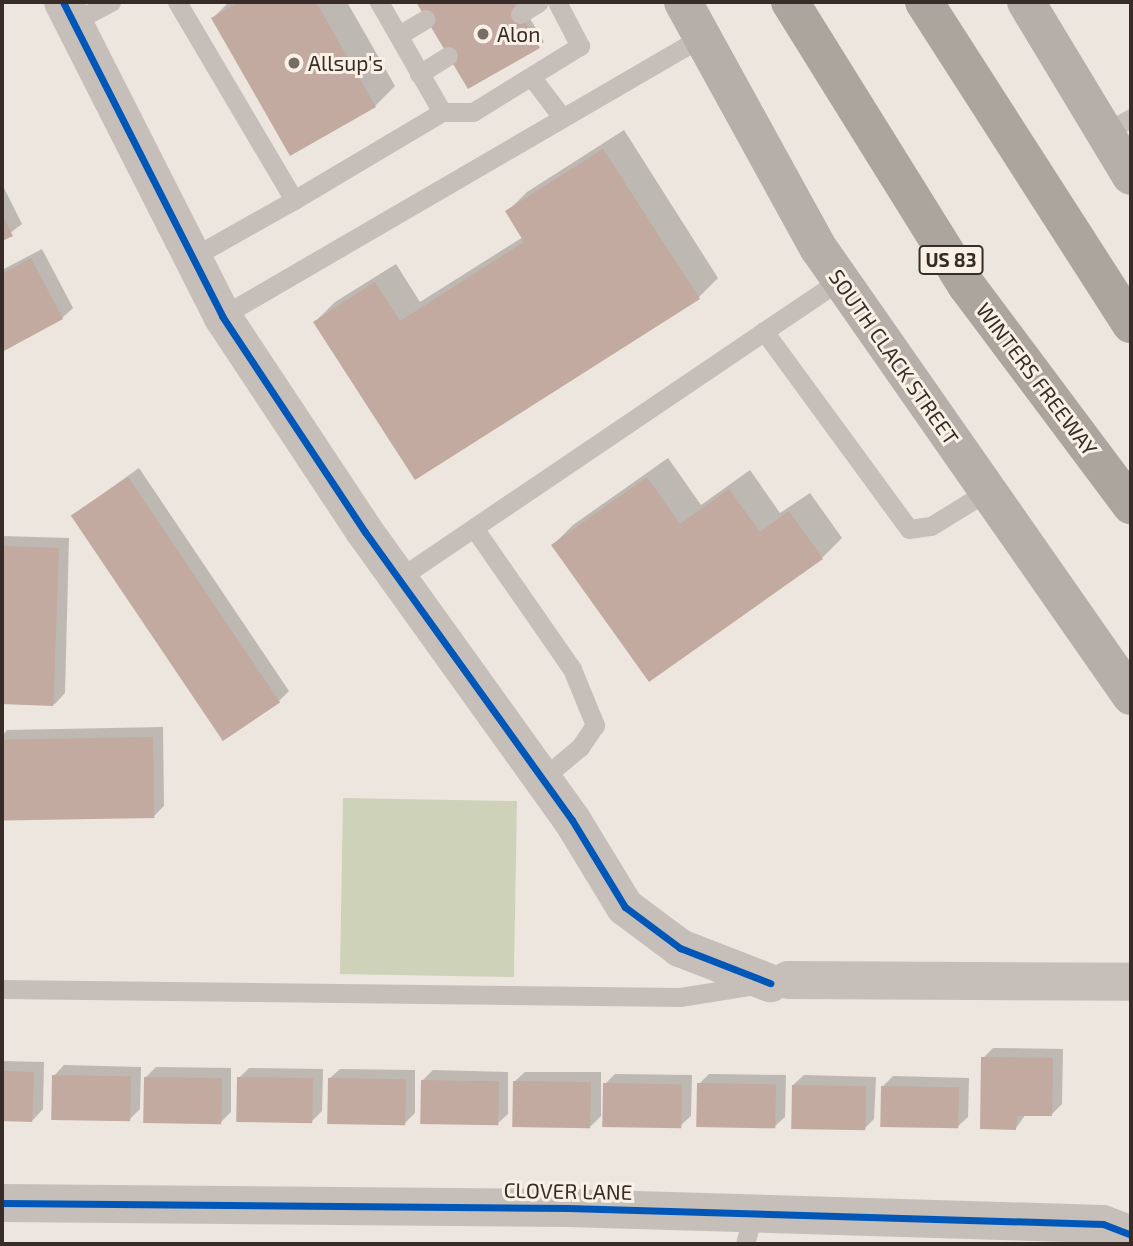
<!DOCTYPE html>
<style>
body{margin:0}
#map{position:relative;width:1133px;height:1246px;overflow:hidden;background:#ede6df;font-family:"Exo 2",sans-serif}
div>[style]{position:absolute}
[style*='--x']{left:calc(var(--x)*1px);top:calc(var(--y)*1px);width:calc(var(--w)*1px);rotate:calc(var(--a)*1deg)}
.green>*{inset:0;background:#ced2b8;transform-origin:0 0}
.shadow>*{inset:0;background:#0003}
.building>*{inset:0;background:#c2aaa0;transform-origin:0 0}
.service>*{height:19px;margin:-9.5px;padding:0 9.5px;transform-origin:9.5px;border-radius:9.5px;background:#c6beb8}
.minor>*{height:38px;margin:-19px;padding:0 19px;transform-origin:19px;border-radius:19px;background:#c6beb8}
.secondary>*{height:38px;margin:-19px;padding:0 19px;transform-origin:19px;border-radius:19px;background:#b6aea9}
.motorway>*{height:38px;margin:-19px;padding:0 19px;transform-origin:19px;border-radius:19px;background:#aca59e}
.cycleway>*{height:7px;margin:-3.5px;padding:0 3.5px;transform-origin:3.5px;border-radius:3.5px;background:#0057b8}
.dots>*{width:19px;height:19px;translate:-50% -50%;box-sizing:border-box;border:4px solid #faf1e6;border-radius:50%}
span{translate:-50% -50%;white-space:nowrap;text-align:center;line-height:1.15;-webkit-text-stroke:6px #faf1e6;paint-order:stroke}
.shield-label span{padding:2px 5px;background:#faf1e6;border:2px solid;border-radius:5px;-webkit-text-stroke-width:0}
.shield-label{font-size:19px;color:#372c27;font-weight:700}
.poi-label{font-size:21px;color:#372c27}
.left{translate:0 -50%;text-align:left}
.street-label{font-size:21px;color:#372c27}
.frame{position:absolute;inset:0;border:4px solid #372c27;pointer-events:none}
</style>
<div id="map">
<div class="green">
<div style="left:343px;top:798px;width:174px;height:176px;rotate:1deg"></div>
</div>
<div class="shadow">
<div style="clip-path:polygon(229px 2px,347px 2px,395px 86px,375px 106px,213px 18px)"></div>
<div style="clip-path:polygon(419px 2px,520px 2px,544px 42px,468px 87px)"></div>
<div style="clip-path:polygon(624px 130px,718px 278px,698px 298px,415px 477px,315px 322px,335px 302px,396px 264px,420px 302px,523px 237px,507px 212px,527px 192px)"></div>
<div style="clip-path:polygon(2px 184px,22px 224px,2px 239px)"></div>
<div style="clip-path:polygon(42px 249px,73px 308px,62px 318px,2px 350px,2px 270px)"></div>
<div style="clip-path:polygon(668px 458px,701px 505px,750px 470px,780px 513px,810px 493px,842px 538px,822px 558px,553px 545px,573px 525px)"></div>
<div style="clip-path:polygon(139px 468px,289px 691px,279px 701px,73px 515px)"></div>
<div style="clip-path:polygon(2px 536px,69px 538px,65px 693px,55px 704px,2px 702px)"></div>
<div style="clip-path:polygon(163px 727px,164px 806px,154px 816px,2px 819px,2px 736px,7px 730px)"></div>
<div style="clip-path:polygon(993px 1048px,1063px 1049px,1062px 1104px,1051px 1115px,1026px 1114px,1016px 1128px,983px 1058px)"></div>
<div style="clip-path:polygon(2px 1061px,44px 1062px,43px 1109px,33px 1120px,2px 1113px)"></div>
<div style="clip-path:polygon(64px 1065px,141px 1067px,140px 1109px,130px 1119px,54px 1076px)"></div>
<div style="clip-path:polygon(156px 1067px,231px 1068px,231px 1112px,221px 1122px,146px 1077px)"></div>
<div style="clip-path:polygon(249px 1068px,323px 1069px,322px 1111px,312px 1121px,239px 1078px)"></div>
<div style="clip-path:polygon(340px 1069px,415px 1070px,415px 1113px,404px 1124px,329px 1079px)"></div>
<div style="clip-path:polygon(433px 1070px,508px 1072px,508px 1114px,497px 1124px,422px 1081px)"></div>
<div style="clip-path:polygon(525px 1072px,601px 1072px,601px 1116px,591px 1126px,514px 1082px)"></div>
<div style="clip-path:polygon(615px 1074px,692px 1075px,691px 1116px,680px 1126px,605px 1084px)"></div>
<div style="clip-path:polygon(709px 1074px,786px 1075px,785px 1117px,774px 1127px,699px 1084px)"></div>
<div style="clip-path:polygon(804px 1075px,876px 1077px,874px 1119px,864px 1129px,793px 1085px)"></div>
<div style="clip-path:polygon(893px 1076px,969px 1078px,968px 1117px,957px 1127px,883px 1086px)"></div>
</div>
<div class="building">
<div style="clip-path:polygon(239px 2px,316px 2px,376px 107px,290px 156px,211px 18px)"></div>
<div style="clip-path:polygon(416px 2px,513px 2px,540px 48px,468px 89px)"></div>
<div style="clip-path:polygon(603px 149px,700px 299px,415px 480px,313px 322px,375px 282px,400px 321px,524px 242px,505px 211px)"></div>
<div style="clip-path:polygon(2px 214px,13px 236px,2px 241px)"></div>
<div style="clip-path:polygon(31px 258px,63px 319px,2px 352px,2px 274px)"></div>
<div style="left:128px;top:477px;width:272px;height:69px;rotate:56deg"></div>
<div style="clip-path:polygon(647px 477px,680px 524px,729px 489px,760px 532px,789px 511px,823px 559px,649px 682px,551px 545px)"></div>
<div style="left:2px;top:546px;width:57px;height:158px;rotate:2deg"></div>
<div style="left:153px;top:737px;width:81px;height:151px;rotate:89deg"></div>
<div style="clip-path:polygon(981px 1057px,1053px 1058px,1052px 1116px,1017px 1116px,1016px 1130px,980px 1129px)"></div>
<div style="left:2px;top:1071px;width:32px;height:50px;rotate:2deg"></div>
<div style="left:52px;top:1075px;width:79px;height:45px;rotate:1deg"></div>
<div style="left:144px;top:1077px;width:78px;height:46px;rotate:1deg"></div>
<div style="left:237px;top:1077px;width:76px;height:45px;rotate:1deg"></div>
<div style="left:328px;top:1078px;width:78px;height:46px;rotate:1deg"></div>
<div style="left:421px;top:1080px;width:78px;height:44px;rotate:1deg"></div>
<div style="left:513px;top:1081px;width:78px;height:46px;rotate:1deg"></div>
<div style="left:603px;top:1083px;width:79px;height:44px;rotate:1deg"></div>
<div style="left:697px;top:1083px;width:79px;height:44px;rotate:1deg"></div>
<div style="left:792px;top:1085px;width:74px;height:44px;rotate:1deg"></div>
<div style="left:881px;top:1086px;width:78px;height:41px;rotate:1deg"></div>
</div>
<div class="service">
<div style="--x:177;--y:2;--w:230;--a:59.4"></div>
<div style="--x:294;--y:200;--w:118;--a:150.6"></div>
<div style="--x:520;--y:14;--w:22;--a:-32"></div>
<div style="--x:73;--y:22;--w:43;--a:-27.8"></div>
<div style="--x:399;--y:35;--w:31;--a:-31"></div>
<div style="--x:419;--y:74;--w:34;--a:-32"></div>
<div style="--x:533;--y:79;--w:48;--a:52.7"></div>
<div style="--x:442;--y:112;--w:31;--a:0"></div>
<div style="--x:473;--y:112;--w:126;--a:-31.7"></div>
<div style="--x:580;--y:46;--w:50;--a:-117.6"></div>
<div style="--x:1104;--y:133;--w:31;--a:-29"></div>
<div style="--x:294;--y:200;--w:172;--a:-30.7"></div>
<div style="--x:442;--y:112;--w:127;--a:-119.8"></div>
<div style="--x:222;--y:316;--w:555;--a:-30.17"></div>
<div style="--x:764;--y:331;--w:245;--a:53.8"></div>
<div style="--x:909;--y:529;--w:22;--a:-8"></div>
<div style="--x:931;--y:526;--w:67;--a:-31.6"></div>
<div style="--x:474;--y:528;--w:172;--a:55.2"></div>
<div style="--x:572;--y:669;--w:61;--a:67.7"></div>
<div style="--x:595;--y:725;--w:27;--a:124"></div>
<div style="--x:580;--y:747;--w:50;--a:139.9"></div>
<div style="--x:398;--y:579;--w:534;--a:-34.08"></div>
<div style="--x:2;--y:989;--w:678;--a:0.68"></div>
<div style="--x:680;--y:997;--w:77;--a:-9"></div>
<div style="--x:745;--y:1244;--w:31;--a:-75"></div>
</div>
<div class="minor">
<div style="--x:63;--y:2;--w:352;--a:63.1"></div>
<div style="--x:222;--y:316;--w:259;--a:56.5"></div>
<div style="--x:365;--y:532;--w:355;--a:54.3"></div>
<div style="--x:572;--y:820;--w:102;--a:58.7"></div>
<div style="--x:625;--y:907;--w:69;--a:36.7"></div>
<div style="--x:680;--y:948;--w:97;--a:21.3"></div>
<div style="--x:788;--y:980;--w:343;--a:0.3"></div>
<div style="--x:2;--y:1203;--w:566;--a:0.51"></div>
<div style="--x:568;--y:1208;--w:535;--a:1.71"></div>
<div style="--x:1103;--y:1224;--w:30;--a:21"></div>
</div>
<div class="secondary">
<div style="--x:683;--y:2;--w:282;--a:61.2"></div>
<div style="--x:819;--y:249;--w:545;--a:55.09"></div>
<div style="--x:1026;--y:2;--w:203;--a:58.9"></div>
</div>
<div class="motorway">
<div style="--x:790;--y:2;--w:335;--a:58.1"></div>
<div style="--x:967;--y:286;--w:274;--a:53.2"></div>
<div style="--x:924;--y:2;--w:383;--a:57.3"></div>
</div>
<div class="cycleway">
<div style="--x:63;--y:2;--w:352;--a:63.1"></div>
<div style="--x:222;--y:316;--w:259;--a:56.5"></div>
<div style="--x:365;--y:532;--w:355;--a:54.3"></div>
<div style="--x:572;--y:820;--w:102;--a:58.7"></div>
<div style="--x:625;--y:907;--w:69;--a:36.7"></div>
<div style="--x:680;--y:948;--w:97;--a:21.3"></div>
<div style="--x:2;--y:1203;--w:566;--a:0.51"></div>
<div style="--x:568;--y:1208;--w:535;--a:1.71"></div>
<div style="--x:1103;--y:1224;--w:30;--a:21"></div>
</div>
<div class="dots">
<div style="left:483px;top:34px;background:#776d67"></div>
<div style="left:294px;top:63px;background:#776d67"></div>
</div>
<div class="shield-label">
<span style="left:951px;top:260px">US 83</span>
</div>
<div class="poi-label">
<span class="left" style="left:497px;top:34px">Alon</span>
<span class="left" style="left:308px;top:63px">Allsup's</span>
</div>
<div class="street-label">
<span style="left:894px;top:357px;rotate:55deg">SOUTH CLACK STREET</span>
<span style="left:1037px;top:379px;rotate:53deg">WINTERS FREEWAY</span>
<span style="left:568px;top:1191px;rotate:1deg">CLOVER LANE</span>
</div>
<div class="frame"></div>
</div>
